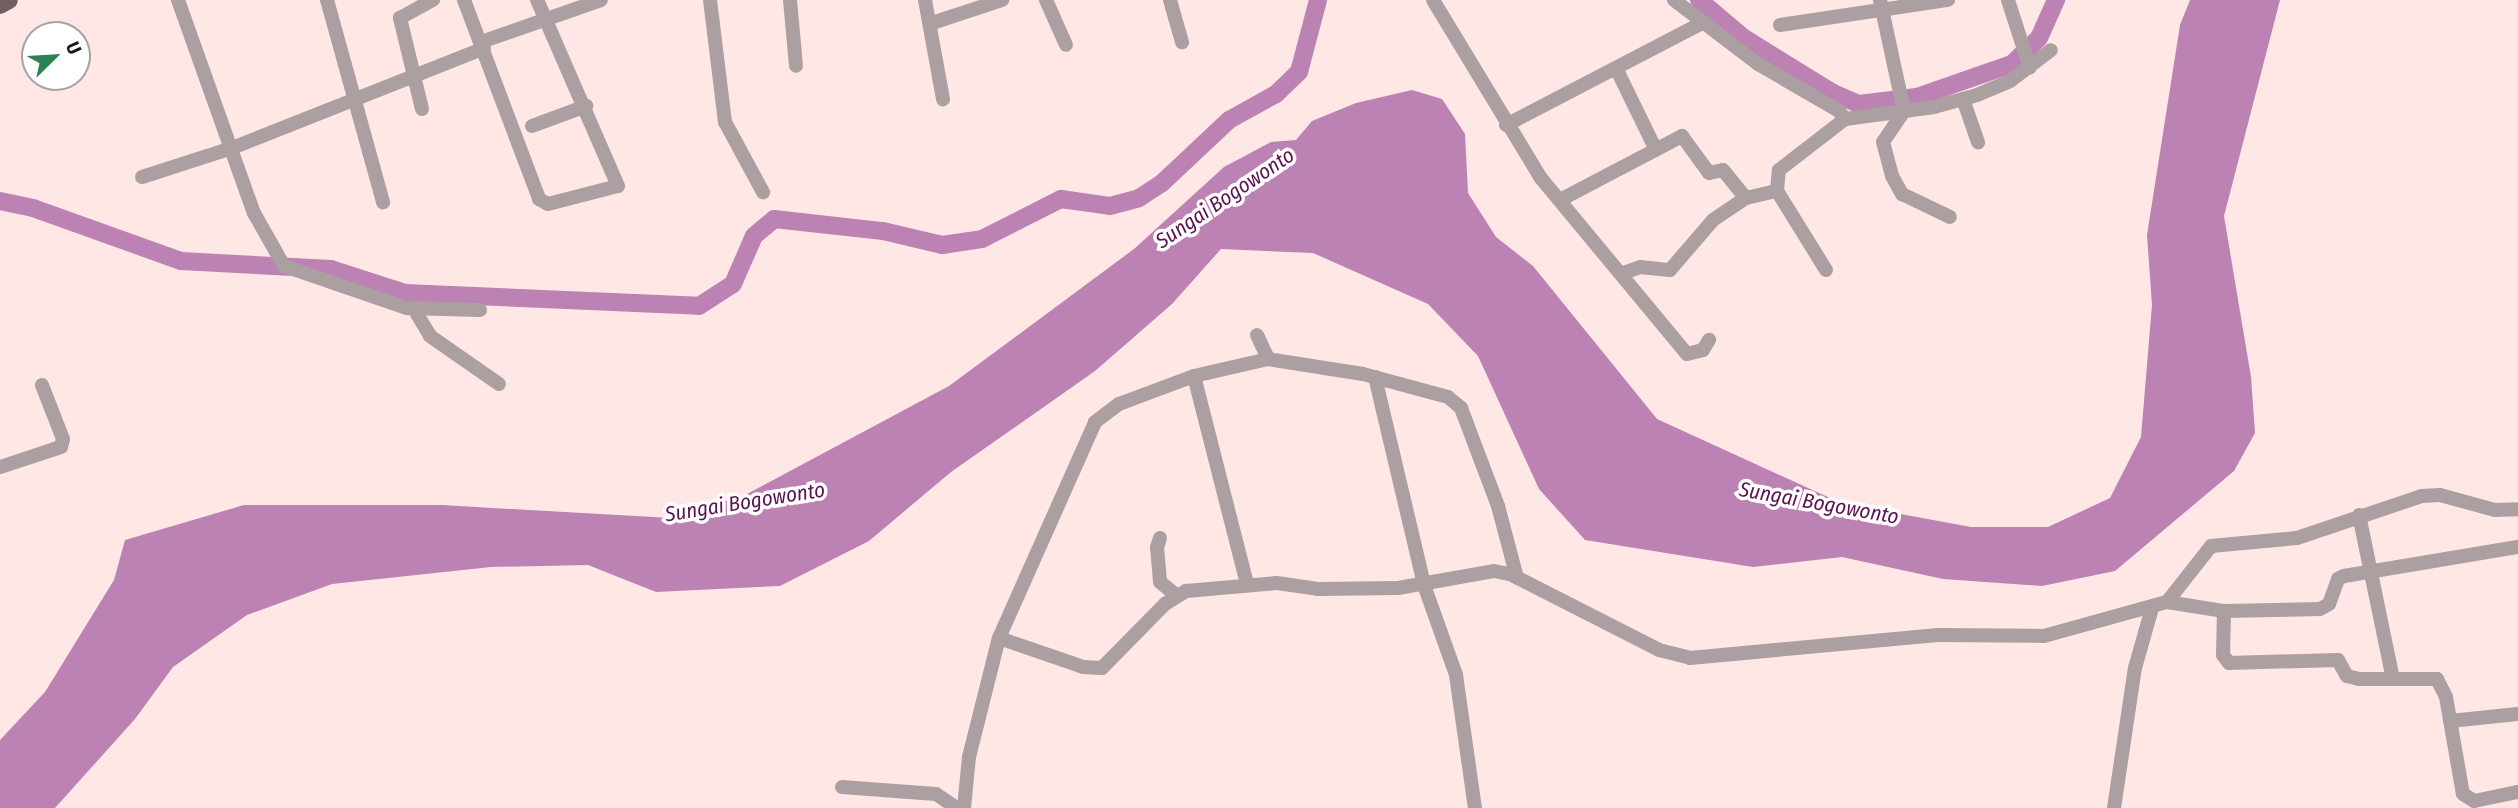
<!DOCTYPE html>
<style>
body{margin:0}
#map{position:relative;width:2518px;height:808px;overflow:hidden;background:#ffe7e5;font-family:"Fira Sans Condensed",sans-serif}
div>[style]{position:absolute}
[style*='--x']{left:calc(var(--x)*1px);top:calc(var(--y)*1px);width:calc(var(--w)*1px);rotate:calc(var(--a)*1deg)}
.water>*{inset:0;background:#bc82b3}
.river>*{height:18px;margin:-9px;padding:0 9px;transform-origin:9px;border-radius:9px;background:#bc82b3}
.minor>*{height:14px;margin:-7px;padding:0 7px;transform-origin:7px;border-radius:7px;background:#ab9fa2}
.major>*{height:18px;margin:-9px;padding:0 9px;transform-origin:9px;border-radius:9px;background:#735e64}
span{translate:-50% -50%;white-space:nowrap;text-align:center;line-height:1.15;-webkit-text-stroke:7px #fff;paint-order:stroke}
.water-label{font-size:21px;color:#591351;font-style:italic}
.north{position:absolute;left:21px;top:21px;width:70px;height:70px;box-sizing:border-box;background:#fff;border:2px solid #a6a2a2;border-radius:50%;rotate:66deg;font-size:19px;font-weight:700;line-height:28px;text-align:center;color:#211716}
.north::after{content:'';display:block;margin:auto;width:24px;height:32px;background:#2d8255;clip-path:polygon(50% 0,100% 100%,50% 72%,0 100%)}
</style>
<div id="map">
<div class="water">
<div style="clip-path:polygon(2190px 0,2280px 0,2224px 216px,2251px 377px,2255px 433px,2234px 471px,2115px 571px,2042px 586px,1943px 579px,1842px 557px,1753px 567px,1585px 540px,1539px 489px,1478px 356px,1428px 304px,1313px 253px,1221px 249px,1172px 304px,1095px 371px,951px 472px,869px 541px,780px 586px,656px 592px,588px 565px,491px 567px,332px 584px,247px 615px,173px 667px,135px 719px,55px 808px,0 808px,0 740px,45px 692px,114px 580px,125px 540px,244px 505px,442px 505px,670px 518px,747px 494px,949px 386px,1134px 249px,1224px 167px,1271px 142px,1296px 140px,1312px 121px,1356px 103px,1412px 90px,1442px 99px,1465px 134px,1468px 193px,1496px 237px,1533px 266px,1657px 419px,1841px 503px,1971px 527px,2048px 527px,2110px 498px,2141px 437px,2152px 305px,2147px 235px,2180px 25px)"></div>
</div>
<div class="river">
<div style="--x:1699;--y:0;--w:59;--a:40.2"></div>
<div style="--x:1744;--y:38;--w:105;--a:31.7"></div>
<div style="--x:1833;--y:93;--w:28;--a:23"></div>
<div style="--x:1859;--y:104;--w:58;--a:-6.9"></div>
<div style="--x:1917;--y:97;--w:101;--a:-19.2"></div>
<div style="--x:2012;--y:64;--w:37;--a:-44"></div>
<div style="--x:2039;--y:38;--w:42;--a:-65.9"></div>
<div style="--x:0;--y:201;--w:34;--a:12"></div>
<div style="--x:33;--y:208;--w:157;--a:19.7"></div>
<div style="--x:181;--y:261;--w:150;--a:3.1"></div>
<div style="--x:331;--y:269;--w:78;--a:18"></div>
<div style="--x:405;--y:293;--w:294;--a:2.5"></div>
<div style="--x:699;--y:306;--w:40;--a:-32.9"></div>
<div style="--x:733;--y:284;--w:52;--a:-66.4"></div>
<div style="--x:754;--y:236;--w:26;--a:-40"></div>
<div style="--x:774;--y:219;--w:110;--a:6.3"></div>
<div style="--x:883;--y:231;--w:61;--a:13.3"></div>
<div style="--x:942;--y:245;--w:40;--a:-8.5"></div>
<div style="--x:982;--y:239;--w:89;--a:-26.9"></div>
<div style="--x:1061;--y:199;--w:49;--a:8.1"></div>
<div style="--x:1110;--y:206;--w:30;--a:-15"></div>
<div style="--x:1139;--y:198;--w:27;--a:-33"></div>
<div style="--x:1162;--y:183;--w:92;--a:-43.2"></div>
<div style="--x:1229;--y:120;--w:54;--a:-29"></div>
<div style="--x:1276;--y:94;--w:32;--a:-44"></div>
<div style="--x:1299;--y:72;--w:74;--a:-75.2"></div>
</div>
<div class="minor">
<div style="--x:178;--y:0;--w:226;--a:70.4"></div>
<div style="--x:254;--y:213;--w:61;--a:60.5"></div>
<div style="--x:284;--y:266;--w:130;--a:18.9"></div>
<div style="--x:407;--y:308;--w:73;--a:1.6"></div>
<div style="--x:327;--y:0;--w:210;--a:74.5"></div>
<div style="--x:464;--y:0;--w:213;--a:69.3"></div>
<div style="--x:539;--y:199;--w:10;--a:29"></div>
<div style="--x:548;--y:204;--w:72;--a:-14.4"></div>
<div style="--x:618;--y:186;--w:203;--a:-113.5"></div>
<div style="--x:710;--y:0;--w:123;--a:83"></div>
<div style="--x:725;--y:122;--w:80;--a:61.5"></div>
<div style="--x:790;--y:0;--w:66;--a:84.8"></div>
<div style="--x:925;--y:0;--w:101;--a:79.7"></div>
<div style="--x:1046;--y:0;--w:49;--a:66"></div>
<div style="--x:1170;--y:0;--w:44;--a:74.1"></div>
<div style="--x:1433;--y:0;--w:207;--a:58.8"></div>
<div style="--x:1540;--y:177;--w:230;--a:50.3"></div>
<div style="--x:1687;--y:354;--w:16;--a:-14"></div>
<div style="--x:1703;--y:350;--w:12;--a:-59"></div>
<div style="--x:1674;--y:0;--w:106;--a:37.3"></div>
<div style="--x:1758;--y:64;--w:94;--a:30.1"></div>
<div style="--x:1839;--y:111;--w:10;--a:53"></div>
<div style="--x:1880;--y:0;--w:114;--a:77.8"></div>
<div style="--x:1904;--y:111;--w:37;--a:124"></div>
<div style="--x:1883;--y:142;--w:35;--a:75"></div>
<div style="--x:1892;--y:176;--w:21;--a:61"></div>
<div style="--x:1902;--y:194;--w:53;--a:25.6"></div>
<div style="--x:2008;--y:0;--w:71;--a:72.1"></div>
<div style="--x:932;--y:23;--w:74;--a:-18.2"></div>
<div style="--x:1780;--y:25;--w:170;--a:-8.5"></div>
<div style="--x:481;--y:42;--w:127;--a:-19.3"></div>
<div style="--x:1616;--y:68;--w:91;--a:64"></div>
<div style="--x:1963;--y:99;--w:46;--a:70.8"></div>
<div style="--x:422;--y:109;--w:94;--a:-103.6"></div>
<div style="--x:400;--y:18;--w:38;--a:-29"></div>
<div style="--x:1506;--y:125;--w:221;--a:-27.5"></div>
<div style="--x:532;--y:126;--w:58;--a:-20.3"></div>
<div style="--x:142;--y:177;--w:95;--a:-17.9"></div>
<div style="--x:232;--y:148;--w:271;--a:-21.6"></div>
<div style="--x:1560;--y:200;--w:138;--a:-27.7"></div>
<div style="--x:1682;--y:136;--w:46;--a:53.9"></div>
<div style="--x:1709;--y:173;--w:14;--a:-12"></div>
<div style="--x:1723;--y:170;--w:36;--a:51"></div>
<div style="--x:1746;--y:198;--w:32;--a:-13"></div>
<div style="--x:1826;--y:270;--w:93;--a:-121.8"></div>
<div style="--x:1777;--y:191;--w:21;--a:-85"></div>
<div style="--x:1779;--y:170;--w:83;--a:-37.7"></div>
<div style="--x:1845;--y:119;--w:90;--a:-7.7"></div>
<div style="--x:1934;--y:107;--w:45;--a:-15.6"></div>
<div style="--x:1977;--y:95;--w:36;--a:-23"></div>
<div style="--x:2010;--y:81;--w:51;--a:-37.1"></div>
<div style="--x:1623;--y:273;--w:18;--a:-19"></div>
<div style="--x:1640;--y:267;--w:30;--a:6"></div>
<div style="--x:1670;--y:270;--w:66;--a:-49.3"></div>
<div style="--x:1713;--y:220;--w:40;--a:-34"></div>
<div style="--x:414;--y:309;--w:31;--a:59"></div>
<div style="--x:430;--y:336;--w:84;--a:34.8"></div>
<div style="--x:1257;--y:335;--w:26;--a:65"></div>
<div style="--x:1194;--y:376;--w:215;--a:75.7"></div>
<div style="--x:1375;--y:377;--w:214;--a:76.7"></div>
<div style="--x:1424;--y:585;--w:96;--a:70.4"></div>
<div style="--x:1456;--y:675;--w:134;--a:81.9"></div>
<div style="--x:0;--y:467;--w:64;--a:-18.2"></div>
<div style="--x:61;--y:447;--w:8;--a:-76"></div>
<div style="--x:63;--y:439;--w:58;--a:-111.3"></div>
<div style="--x:2359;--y:515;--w:167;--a:78.3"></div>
<div style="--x:1160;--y:538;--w:9;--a:108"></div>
<div style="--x:1157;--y:547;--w:35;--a:85"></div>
<div style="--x:1160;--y:582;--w:21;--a:39"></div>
<div style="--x:2167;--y:602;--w:58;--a:9"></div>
<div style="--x:2224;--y:611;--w:96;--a:-1.2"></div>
<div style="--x:2320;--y:609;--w:10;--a:-29"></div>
<div style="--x:2329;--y:604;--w:27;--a:-70"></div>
<div style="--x:2338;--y:579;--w:7;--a:-27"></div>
<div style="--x:2344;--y:576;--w:176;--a:-9.5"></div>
<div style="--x:2224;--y:611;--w:44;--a:91.3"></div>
<div style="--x:2223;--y:655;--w:10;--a:53"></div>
<div style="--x:2229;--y:663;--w:109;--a:-1.6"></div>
<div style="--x:2338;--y:660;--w:18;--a:61"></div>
<div style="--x:2347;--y:676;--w:12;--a:14"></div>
<div style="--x:2359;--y:679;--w:78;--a:0"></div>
<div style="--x:2437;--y:679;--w:20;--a:63"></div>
<div style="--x:2446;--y:697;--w:98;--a:80.1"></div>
<div style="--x:2463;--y:794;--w:13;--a:32"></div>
<div style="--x:2474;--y:801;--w:45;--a:-11.6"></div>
<div style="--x:999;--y:638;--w:236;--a:-66"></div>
<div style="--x:1095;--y:422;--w:30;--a:-37"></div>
<div style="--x:1119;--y:404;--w:80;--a:-20.5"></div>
<div style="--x:1194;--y:376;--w:76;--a:-12.9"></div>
<div style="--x:1268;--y:359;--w:96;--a:9"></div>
<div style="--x:1363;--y:374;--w:88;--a:15.1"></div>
<div style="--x:1448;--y:397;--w:17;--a:40"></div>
<div style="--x:1461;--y:408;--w:105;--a:69.3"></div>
<div style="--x:1498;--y:506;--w:74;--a:75.2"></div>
<div style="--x:2450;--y:721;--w:68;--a:-5.9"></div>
<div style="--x:842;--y:787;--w:94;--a:4.3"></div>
<div style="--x:936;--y:794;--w:25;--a:34"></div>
<div style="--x:964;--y:808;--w:51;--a:-84.4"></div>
<div style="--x:969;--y:757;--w:123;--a:-75.9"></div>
<div style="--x:999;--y:638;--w:89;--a:19"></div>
<div style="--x:1083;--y:667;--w:19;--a:3"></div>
<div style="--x:1102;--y:668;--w:90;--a:-45.5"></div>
<div style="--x:1165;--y:604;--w:25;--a:-32"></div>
<div style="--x:1186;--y:591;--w:91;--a:-5"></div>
<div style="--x:1277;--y:583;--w:41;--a:8.3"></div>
<div style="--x:1318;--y:589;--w:80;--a:-0.7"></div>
<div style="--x:1398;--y:588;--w:97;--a:-10"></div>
<div style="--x:1494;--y:571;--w:16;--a:11"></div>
<div style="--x:1510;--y:574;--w:167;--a:27"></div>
<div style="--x:1659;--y:650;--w:32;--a:14"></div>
<div style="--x:1690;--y:658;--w:249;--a:-5.3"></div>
<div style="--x:1938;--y:635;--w:106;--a:0.5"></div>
<div style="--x:2044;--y:636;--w:128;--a:-15.5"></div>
<div style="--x:2167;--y:602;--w:71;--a:-51.8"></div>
<div style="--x:2211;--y:546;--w:86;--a:-5.3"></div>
<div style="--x:2297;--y:538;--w:132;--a:-18.6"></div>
<div style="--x:2422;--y:496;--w:18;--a:-3"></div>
<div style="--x:2440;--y:495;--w:57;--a:15.3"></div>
<div style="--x:2495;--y:510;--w:23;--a:-2"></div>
<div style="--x:2114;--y:808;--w:142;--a:-81.5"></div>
<div style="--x:2135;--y:668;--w:62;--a:-74.2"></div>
</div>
<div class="major">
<div style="--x:0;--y:5;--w:10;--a:-29"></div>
</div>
<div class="water-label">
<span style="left:1225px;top:198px;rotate:-34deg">Sungai Bogowonto</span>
<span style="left:745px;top:502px;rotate:-9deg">Sungai Bogowonto</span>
<span style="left:1819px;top:503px;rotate:10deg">Sungai Bogowonto</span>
</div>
<div class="north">U</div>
</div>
